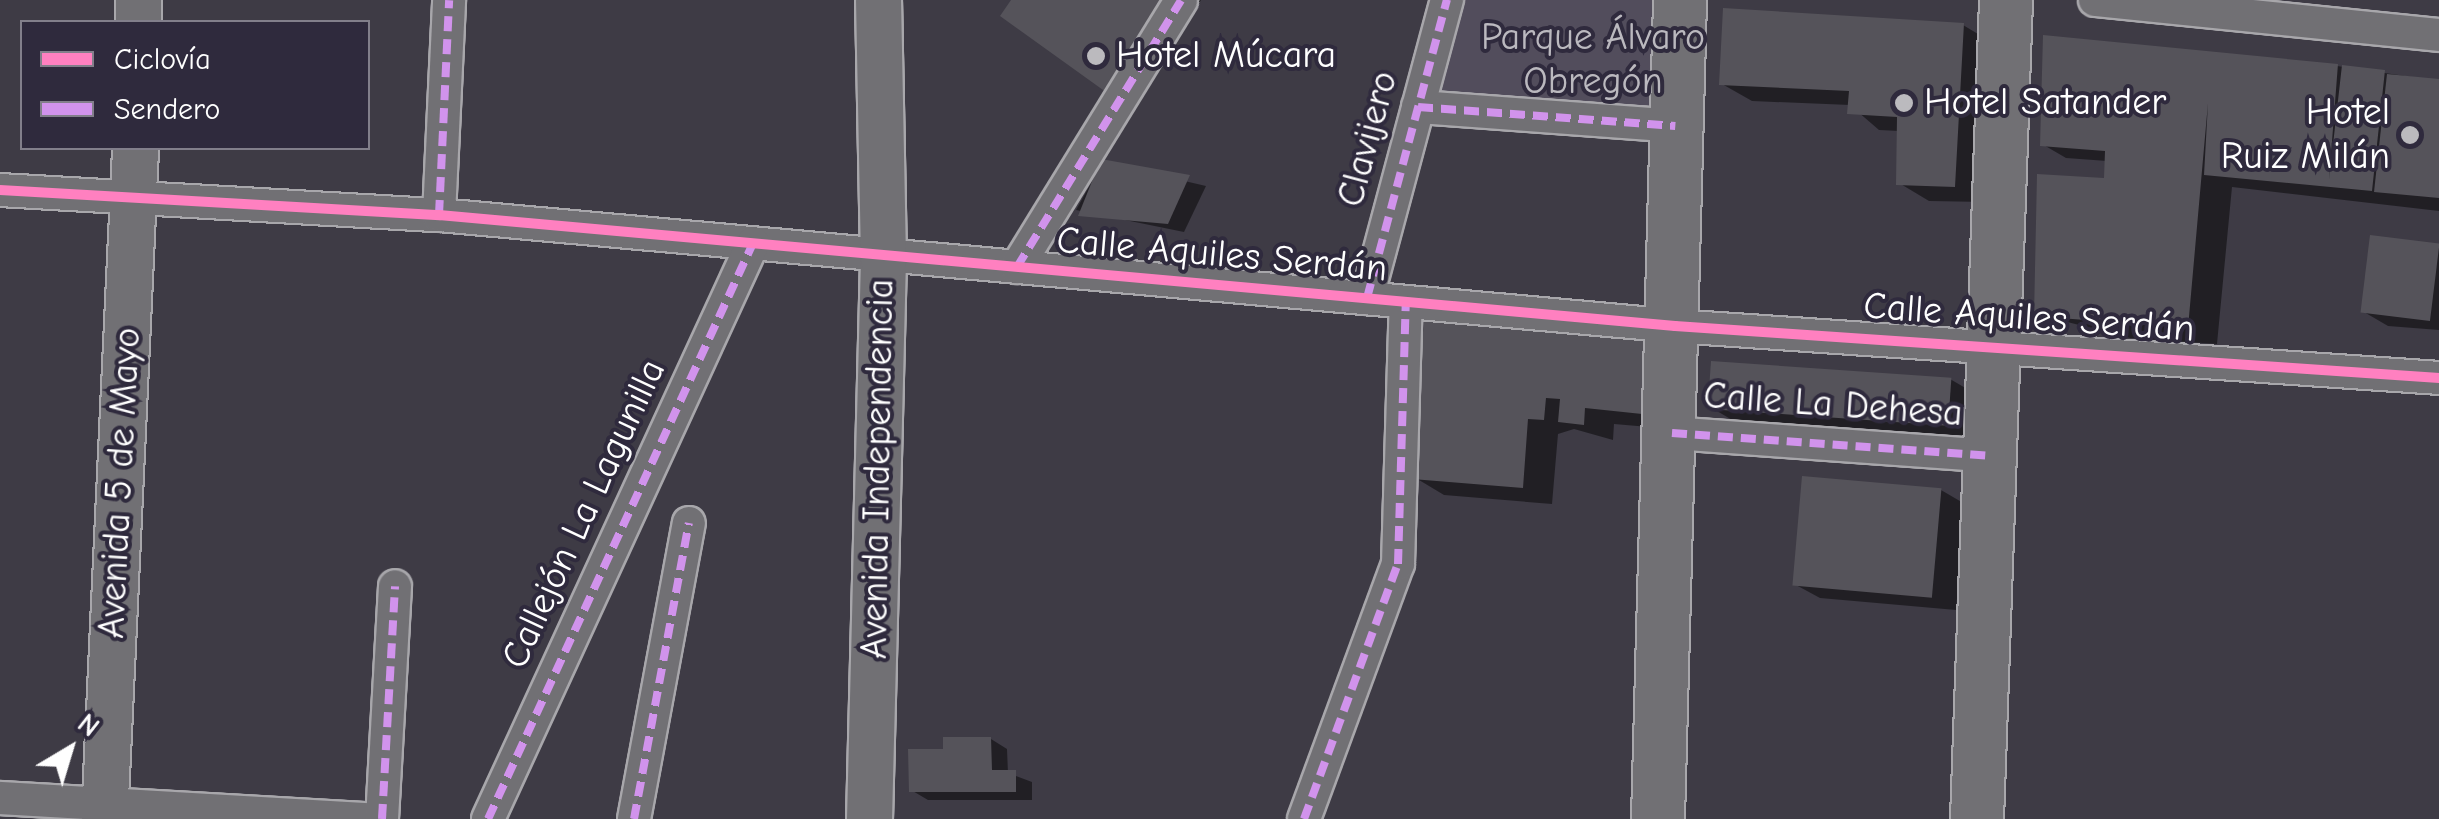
<!DOCTYPE html>
<meta charset="utf-8">
<style>
body{margin:0}
#map{position:relative;width:2439px;height:819px;overflow:hidden;background:#3e3b45;font-family:"Comic Neue",sans-serif}
div>[style]{position:absolute}
[style*='--x']{left:calc(var(--x)*1px);top:calc(var(--y)*1px);width:calc(var(--w)*1px);rotate:calc(var(--a)*1deg)}
.green>*{inset:0;background:#524d5c}
.shadow>*{inset:0;background:#0007}
.building>*{inset:0;background:#55535a;transform-origin:0 0}
.roads{filter:drop-shadow(2px 0 #a8a7ab) drop-shadow(-2px 0 #a8a7ab) drop-shadow(0 2px #a8a7ab) drop-shadow(0 -2px #a8a7ab)}
.street>*{height:32px;margin:-16px;padding:0 16px;transform-origin:16px;border-radius:16px;background:#717074}
.secondary>*{height:45px;margin:-22.5px;padding:0 22.5px;transform-origin:22.5px;border-radius:22.5px;background:#717074}
.primary>*{height:52px;margin:-26px;padding:0 26px;transform-origin:26px;border-radius:26px;background:#717074}
.quiet>*{height:8px;margin-top:-4px;transform-origin:0;background:repeating-linear-gradient(90deg,#d193ec 0 15px,transparent 0 23px)}
.cycleway>*{height:10px;margin:-5px;padding:0 5px;transform-origin:5px;border-radius:5px;background:#ff80c0}
.dots>*{width:28px;height:28px;translate:-50% -50%;box-sizing:border-box;border:5px solid #2f2a3d;border-radius:50%}
span{translate:-50% -50%;white-space:nowrap;text-align:center;line-height:1.15;-webkit-text-stroke:8px #2f2a3d;paint-order:stroke}
.park-label{font-size:38px;color:#bbb9bf}
.poi-label{font-size:38px;color:#fff}
.left{translate:0 -50%;text-align:left}
.right{translate:-100% -50%;text-align:right}
.street-label{font-size:38px;color:#fff}
.legend{position:absolute;left:20px;top:20px;width:350px;height:130px;box-sizing:border-box;background:#2f2a3d;border:2px solid #827f8b;margin:0;padding:12px 18px;list-style:none;font-size:30px;color:#fff}
.legend li{display:flex;align-items:center;gap:20px;height:50px}
.legend b{width:50px;border:2px solid #827f8b}
.north{position:absolute;left:20px;top:699px;width:100px;height:100px;-webkit-text-stroke:8px #2f2a3d;paint-order:stroke;rotate:38deg;font-size:28px;font-weight:700;line-height:40px;text-align:center;color:#fff}
.north::after{content:'';display:block;margin:auto;width:35px;height:45px;background:#fff;clip-path:polygon(50% 0,100% 100%,50% 72%,0 100%)}
</style>
<div id="map">
<div class="green">
<div style="clip-path:polygon(1447px 0,1659px 0,1650px 124px,1418px 107px)"></div>
</div>
<div class="shadow">
<div style="clip-path:polygon(1014px 0,1201px 0,1135px 107px)"></div>
<div style="clip-path:polygon(1963px 25px,1993px 43px,1985px 202px,1929px 201px,1899px 183px,1899px 131px,1879px 130px,1850px 105px,1752px 101px,1722px 84px)"></div>
<div style="clip-path:polygon(2337px 66px,2439px 81px,2439px 211px,2232px 187px,2217px 344px,2130px 338px,2036px 314px,2106px 181px,2107px 161px,2066px 158px,2042px 144px)"></div>
<div style="clip-path:polygon(1103px 162px,1206px 186px,1184px 232px,1076px 210px)"></div>
<div style="clip-path:polygon(2439px 247px,2439px 330px,2388px 326px,2364px 312px)"></div>
<div style="clip-path:polygon(1427px 322px,1648px 341px,1672px 429px,1614px 424px,1613px 440px,1574px 429px,1558px 434px,1552px 504px,1444px 495px,1414px 477px)"></div>
<div style="clip-path:polygon(1950px 379px,1974px 393px,1972px 437px,1734px 421px,1710px 407px)"></div>
<div style="clip-path:polygon(1941px 490px,1965px 504px,1956px 610px,1820px 598px,1796px 585px)"></div>
<div style="clip-path:polygon(991px 739px,1007px 749px,1008px 773px,1032px 782px,1032px 800px,928px 800px,911px 790px,946px 752px)"></div>
</div>
<div class="building">
<div style="clip-path:polygon(1011px 0,1173px 0,1110px 95px,1000px 16px)"></div>
<div style="clip-path:polygon(1723px 8px,1964px 23px,1955px 187px,1896px 185px,1897px 117px,1847px 114px,1849px 91px,1719px 85px)"></div>
<div style="clip-path:polygon(2043px 35px,2338px 64px,2329px 180px,2342px 65px,2385px 70px,2372px 191px,2204px 175px,2208px 103px,2188px 328px,2034px 316px,2037px 174px,2104px 178px,2105px 151px,2040px 146px)"></div>
<div style="clip-path:polygon(2387px 74px,2439px 79px,2439px 198px,2374px 192px)"></div>
<div style="clip-path:polygon(1101px 159px,1190px 175px,1168px 224px,1078px 216px)"></div>
<div style="left:2370px;top:235px;width:70px;height:78px;rotate:7deg"></div>
<div style="clip-path:polygon(1424px 319px,1649px 338px,1642px 414px,1585px 408px,1584px 425px,1558px 422px,1560px 399px,1546px 398px,1544px 420px,1528px 419px,1523px 488px,1412px 479px)"></div>
<div style="left:1711px;top:361px;width:241px;height:48px;rotate:4deg"></div>
<div style="left:1802px;top:476px;width:140px;height:110px;rotate:5deg"></div>
<div style="clip-path:polygon(943px 737px,991px 737px,992px 770px,1016px 770px,1016px 792px,909px 792px,908px 749px,943px 749px)"></div>
</div>
<div class="roads">
<div class="street">
<div style="--x:2095;--y:0;--w:346;--a:5.8"></div>
<div style="--x:1418;--y:107;--w:258;--a:4.2"></div>
<div style="--x:0;--y:190;--w:440;--a:3.3"></div>
<div style="--x:439;--y:215;--w:1241;--a:5.13"></div>
<div style="--x:1675;--y:326;--w:766;--a:3.89"></div>
<div style="--x:439;--y:215;--w:215;--a:-87.3"></div>
<div style="--x:1017;--y:267;--w:313;--a:-58.4"></div>
<div style="--x:1367;--y:298;--w:309;--a:-75"></div>
<div style="--x:1672;--y:433;--w:318;--a:4.1"></div>
<div style="--x:0;--y:798;--w:366;--a:3.3"></div>
<div style="--x:382;--y:819;--w:233;--a:-86.8"></div>
<div style="--x:488;--y:819;--w:634;--a:-65.29"></div>
<div style="--x:634;--y:819;--w:301;--a:-79.5"></div>
<div style="--x:1304;--y:819;--w:272;--a:-69.8"></div>
<div style="--x:1398;--y:564;--w:262;--a:-88.3"></div>
</div>
<div class="secondary">
<div style="--x:138;--y:22;--w:22;--a:-90"></div>
<div style="--x:104;--y:819;--w:672;--a:-87.35"></div>
<div style="--x:869;--y:819;--w:560;--a:-88.57"></div>
<div style="--x:883;--y:259;--w:259;--a:-91.1"></div>
</div>
<div class="primary">
<div style="--x:1658;--y:819;--w:819;--a:-88.46"></div>
<div style="--x:1977;--y:819;--w:820;--a:-87.97"></div>
</div>
</div>
<div class="quiet">
<div style="--x:1418;--y:107;--w:258;--a:4.2"></div>
<div style="--x:439;--y:215;--w:215;--a:-87.3"></div>
<div style="--x:1017;--y:267;--w:313;--a:-58.4"></div>
<div style="--x:1367;--y:298;--w:309;--a:-75"></div>
<div style="--x:1672;--y:433;--w:318;--a:4.1"></div>
<div style="--x:382;--y:819;--w:233;--a:-86.8"></div>
<div style="--x:488;--y:819;--w:634;--a:-65.29"></div>
<div style="--x:634;--y:819;--w:301;--a:-79.5"></div>
<div style="--x:1304;--y:819;--w:272;--a:-69.8"></div>
<div style="--x:1398;--y:564;--w:262;--a:-88.3"></div>
</div>
<div class="cycleway">
<div style="--x:0;--y:190;--w:440;--a:3.3"></div>
<div style="--x:439;--y:215;--w:1241;--a:5.13"></div>
<div style="--x:1675;--y:326;--w:766;--a:3.89"></div>
</div>
<div class="dots">
<div style="left:1096px;top:56px;background:#bbbabe"></div>
<div style="left:1904px;top:103px;background:#bbbabe"></div>
<div style="left:2410px;top:135px;background:#bbbabe"></div>
</div>
<div class="park-label">
<span style="left:1593px;top:60px">Parque Álvaro<br>Obregón</span>
</div>
<div class="poi-label">
<span class="left" style="left:1116px;top:56px">Hotel Múcara</span>
<span class="left" style="left:1924px;top:103px">Hotel Satander</span>
<span class="right" style="left:2390px;top:135px">Hotel<br>Ruiz Milán</span>
</div>
<div class="street-label">
<span style="left:1368px;top:139px;rotate:-75deg">Clavijero</span>
<span style="left:1222px;top:255px;rotate:5deg">Calle Aquiles Serdán</span>
<span style="left:2029px;top:318px;rotate:4deg">Calle Aquiles Serdán</span>
<span style="left:1833px;top:405px;rotate:4deg">Calle La Dehesa</span>
<span style="left:878px;top:469px;rotate:-89deg">Avenida Independencia</span>
<span style="left:120px;top:483px;rotate:-87deg">Avenida 5 de Mayo</span>
<span style="left:584px;top:514px;rotate:-65deg">Callejón La Lagunilla</span>
</div>
<ul class="legend">
<li><b style="height:12px;background:#ff80c0"></b>Ciclovía</li>
<li><b style="height:12px;background:#d193ec"></b>Sendero</li>
</ul>
<div class="north">N</div>
</div>
